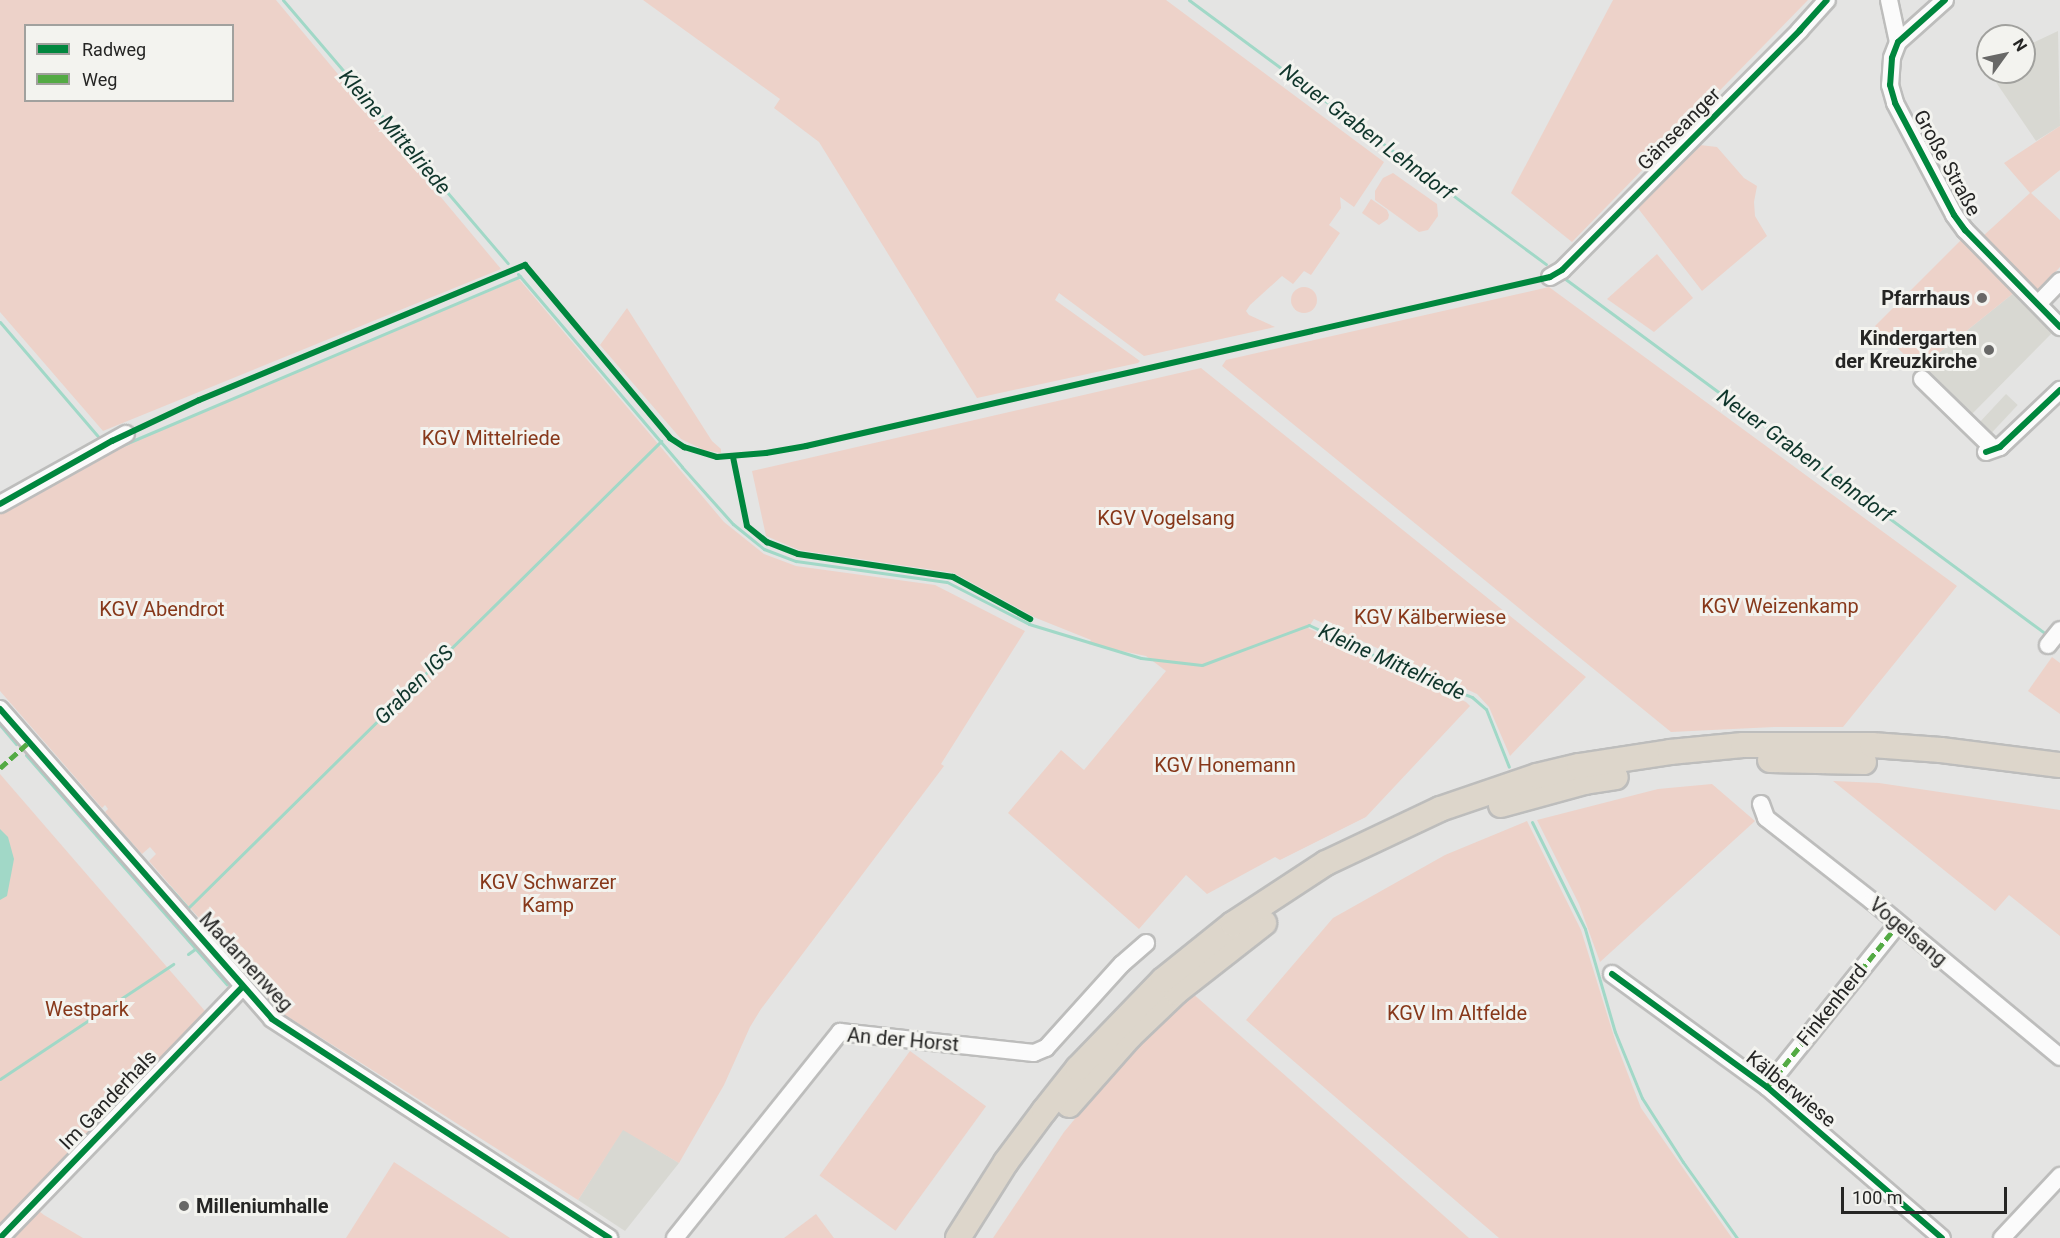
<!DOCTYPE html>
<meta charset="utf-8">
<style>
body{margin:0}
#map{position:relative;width:2060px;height:1238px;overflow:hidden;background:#e4e4e3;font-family:Roboto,sans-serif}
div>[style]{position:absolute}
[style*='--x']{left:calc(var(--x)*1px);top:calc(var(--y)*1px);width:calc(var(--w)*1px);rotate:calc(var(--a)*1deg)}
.built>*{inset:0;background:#d8d8d2;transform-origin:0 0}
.green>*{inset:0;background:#edd2c9;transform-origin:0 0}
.round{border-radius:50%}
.water>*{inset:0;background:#a1d8c7}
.stream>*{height:3px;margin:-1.5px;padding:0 1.5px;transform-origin:1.5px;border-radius:1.5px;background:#a1d8c7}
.roads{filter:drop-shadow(2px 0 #bdbdbc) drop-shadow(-2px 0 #bdbdbc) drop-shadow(0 2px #bdbdbc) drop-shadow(0 -2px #bdbdbc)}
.minor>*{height:16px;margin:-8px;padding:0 8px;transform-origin:8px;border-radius:8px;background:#fbfbfb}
.highway>*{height:24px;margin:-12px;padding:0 12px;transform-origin:12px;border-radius:12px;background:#ddd6cb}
.quiet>*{height:4.5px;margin-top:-2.25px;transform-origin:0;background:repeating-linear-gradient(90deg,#53aa44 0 9px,transparent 0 13.5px)}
.cycleway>*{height:6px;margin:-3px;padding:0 3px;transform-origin:3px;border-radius:3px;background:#00873e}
.dots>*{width:16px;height:16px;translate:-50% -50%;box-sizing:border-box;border:3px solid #f3f3ef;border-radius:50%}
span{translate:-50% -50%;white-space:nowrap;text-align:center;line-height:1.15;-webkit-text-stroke:6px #f3f3ef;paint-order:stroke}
.street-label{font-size:20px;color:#252524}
.poi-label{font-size:20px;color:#252524;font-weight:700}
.right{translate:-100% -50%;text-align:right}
.left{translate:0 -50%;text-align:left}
.park-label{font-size:20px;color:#87381a}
.water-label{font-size:21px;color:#0f352b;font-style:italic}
.legend{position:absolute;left:24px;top:24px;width:210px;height:78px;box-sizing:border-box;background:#f3f3ef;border:2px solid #a1a19e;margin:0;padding:8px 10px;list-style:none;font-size:18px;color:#252524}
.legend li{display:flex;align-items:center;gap:12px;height:30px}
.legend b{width:30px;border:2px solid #a1a19e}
.north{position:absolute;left:1976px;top:24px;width:60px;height:60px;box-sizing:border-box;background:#f3f3ef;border:2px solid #a1a19e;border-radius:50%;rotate:57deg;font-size:16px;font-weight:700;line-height:24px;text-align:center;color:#252524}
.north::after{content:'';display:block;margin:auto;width:21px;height:27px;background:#686867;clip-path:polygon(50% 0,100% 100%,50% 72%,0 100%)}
.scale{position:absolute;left:1841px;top:1187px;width:166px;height:27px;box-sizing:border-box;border:3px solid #252524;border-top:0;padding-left:8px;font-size:18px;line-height:21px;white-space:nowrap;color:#252524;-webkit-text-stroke:4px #f3f3ef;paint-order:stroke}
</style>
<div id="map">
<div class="built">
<div style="clip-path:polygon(2058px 31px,2060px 126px,2036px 141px,1989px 72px,2024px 72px,2024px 47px)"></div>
<div style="clip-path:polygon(2015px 292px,2054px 331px,1968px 418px,1919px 369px)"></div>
<div style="left:2006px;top:394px;width:16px;height:43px;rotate:43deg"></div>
<div style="clip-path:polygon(623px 1129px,679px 1163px,625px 1231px,578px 1200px)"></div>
</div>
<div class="green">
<div style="clip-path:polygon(evenodd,0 0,276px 0,501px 269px,103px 431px,0 312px,0 0,26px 26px,232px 26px,232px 100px,26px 100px,26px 26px)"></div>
<div style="clip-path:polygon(643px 0,1166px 0,1384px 162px,1354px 207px,1340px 197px,1341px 208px,1329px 225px,1340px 233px,1311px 275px,1304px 271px,1293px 284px,1282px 276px,1250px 305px,1246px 311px,1249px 315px,1275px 327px,1144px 356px,1059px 293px,1055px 300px,1140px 361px,1138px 363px,977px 398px,819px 142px,774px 108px,780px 99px)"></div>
<div style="clip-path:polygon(1613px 0,1808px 0,1572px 242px,1511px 193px)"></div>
<div style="clip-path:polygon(2060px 126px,2060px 170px,2031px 193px,2060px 220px,2060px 267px,2040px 289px,2035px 289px,1982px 237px,2030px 193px,2004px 163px)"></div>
<div style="clip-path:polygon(1700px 145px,1717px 147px,1744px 178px,1757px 186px,1754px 202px,1755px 216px,1767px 236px,1702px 291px,1637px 207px)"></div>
<div style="clip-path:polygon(1393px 173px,1437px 204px,1438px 216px,1428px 230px,1419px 232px,1375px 200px,1375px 191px,1383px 178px)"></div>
<div style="clip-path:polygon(1371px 199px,1387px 210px,1389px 215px,1388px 219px,1379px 225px,1362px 213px)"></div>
<div style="clip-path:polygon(1963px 238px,2015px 292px,1919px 369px,1875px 326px)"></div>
<div style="clip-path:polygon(1657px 254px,1693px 298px,1654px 332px,1607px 299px)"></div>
<div style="clip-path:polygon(519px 279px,724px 522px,764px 554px,796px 566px,935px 585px,1025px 631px,941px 764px,944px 766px,761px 1009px,750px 1027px,724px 1085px,679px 1163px,623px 1130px,578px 1200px,282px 1013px,149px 861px,156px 854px,150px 847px,142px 854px,105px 812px,108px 809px,105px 805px,102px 808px,0 691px,0 513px,130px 442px)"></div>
<div class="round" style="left:1291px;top:287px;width:26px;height:26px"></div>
<div style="clip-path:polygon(1549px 287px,1957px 586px,1843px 727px,1774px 727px,1671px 732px,1222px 366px,1226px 360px)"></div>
<div style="clip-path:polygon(627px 308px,712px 441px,721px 449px,721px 453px,704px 450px,681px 439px,600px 345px)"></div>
<div style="clip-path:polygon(1201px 368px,1586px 677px,1510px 756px,1489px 707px,1477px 694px,1314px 619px,1308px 628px,1466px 702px,1470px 706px,1366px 817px,1280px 860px,1275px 857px,1207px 894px,1186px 875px,1139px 929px,1008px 813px,1061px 750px,1084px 770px,1166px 671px,1146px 656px,1088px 644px,1091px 640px,1036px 618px,954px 573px,799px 550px,766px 536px,752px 471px)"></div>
<div style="clip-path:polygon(2052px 657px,2060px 663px,2060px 714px,2028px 691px)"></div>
<div style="clip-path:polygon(0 774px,205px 1011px,0 1227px)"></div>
<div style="clip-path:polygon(1833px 781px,1879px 783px,2060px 810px,2060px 936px,2009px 895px,1995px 911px)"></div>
<div style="clip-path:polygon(1712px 784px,1755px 821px,1600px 962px,1579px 904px,1537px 820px,1658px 789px)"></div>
<div style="clip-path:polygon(1527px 821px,1581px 930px,1616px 1043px,1641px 1108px,1732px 1238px,1499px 1238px,1246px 1020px,1333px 918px,1445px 855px)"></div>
<div style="clip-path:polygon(1191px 992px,1469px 1238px,993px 1238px,1064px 1132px,1112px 1074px)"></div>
<div style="left:910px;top:1051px;width:94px;height:154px;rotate:36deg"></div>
<div style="clip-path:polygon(394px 1162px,510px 1238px,346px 1238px)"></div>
<div style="clip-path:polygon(35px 1208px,44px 1215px,83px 1238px,6px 1238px)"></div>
<div style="clip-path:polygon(816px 1214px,834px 1238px,784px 1238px)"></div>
</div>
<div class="water">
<div style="clip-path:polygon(0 829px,8px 837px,14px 859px,7px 896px,0 900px)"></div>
</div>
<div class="stream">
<div style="--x:283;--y:0;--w:346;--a:49.5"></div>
<div style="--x:1189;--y:0;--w:444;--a:36.5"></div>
<div style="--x:518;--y:274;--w:253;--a:49.6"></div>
<div style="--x:682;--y:467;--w:76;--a:48.2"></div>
<div style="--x:733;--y:524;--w:40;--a:39"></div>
<div style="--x:764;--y:549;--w:34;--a:21"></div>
<div style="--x:796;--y:561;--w:152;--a:7.9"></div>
<div style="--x:947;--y:582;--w:92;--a:27.1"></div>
<div style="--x:1029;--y:624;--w:117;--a:16.9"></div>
<div style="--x:1141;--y:658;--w:61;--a:6.5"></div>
<div style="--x:1202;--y:665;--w:114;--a:-20.5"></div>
<div style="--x:1309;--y:625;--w:128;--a:25"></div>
<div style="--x:1425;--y:679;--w:50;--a:21"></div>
<div style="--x:1472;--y:697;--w:18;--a:41"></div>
<div style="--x:1486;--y:709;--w:62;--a:68.4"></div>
<div style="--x:1564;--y:278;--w:599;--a:36.45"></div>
<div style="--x:0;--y:322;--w:157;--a:49.4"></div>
<div style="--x:118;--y:447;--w:437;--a:-23"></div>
<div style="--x:0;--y:725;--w:25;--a:50"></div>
<div style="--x:26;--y:755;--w:305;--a:48.8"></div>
<div style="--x:1532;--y:822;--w:119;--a:63.6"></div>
<div style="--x:1585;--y:929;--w:107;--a:73.8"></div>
<div style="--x:1615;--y:1032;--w:71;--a:67.8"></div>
<div style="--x:1642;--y:1098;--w:76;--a:57.4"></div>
<div style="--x:1683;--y:1162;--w:93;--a:54.6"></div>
<div style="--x:169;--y:887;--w:28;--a:48"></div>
<div style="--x:188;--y:908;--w:665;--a:-44.63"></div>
<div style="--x:188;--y:954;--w:9;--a:-36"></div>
<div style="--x:0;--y:1079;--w:208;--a:-33.6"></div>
</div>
<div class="roads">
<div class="minor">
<div style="--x:1889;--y:0;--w:43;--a:77.9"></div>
<div style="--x:1945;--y:0;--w:63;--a:138.2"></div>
<div style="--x:1898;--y:42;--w:17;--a:111"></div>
<div style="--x:1892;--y:58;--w:27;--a:94"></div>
<div style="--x:1890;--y:85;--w:19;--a:74"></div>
<div style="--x:1895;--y:103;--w:127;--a:62.2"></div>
<div style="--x:1954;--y:215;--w:19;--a:54"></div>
<div style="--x:1965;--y:230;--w:136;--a:45.6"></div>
<div style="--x:1550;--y:277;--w:14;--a:-30"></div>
<div style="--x:1562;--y:270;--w:338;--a:-45.2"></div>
<div style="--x:1800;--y:30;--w:40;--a:-48"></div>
<div style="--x:2038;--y:304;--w:32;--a:-46"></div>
<div style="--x:1922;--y:379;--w:100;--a:44.2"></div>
<div style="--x:1986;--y:452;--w:15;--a:-20"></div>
<div style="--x:2000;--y:447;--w:83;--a:-43.5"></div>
<div style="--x:0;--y:504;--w:144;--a:-29.1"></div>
<div style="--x:2048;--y:645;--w:19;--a:-51"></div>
<div style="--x:0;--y:709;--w:412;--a:48.7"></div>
<div style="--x:272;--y:1019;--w:402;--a:33"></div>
<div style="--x:1761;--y:804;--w:15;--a:70"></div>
<div style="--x:1766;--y:818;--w:135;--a:38.1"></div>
<div style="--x:1872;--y:901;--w:244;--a:39.7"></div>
<div style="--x:1612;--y:974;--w:192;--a:36.1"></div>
<div style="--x:1767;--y:1087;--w:231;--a:40.8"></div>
<div style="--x:1767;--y:1087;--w:209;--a:-51.2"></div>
<div style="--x:0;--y:1238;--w:349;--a:-46"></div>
<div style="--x:675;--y:1238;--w:264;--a:-51.3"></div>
<div style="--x:840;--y:1032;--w:195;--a:6.2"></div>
<div style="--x:1034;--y:1053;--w:13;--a:-23"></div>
<div style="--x:1046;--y:1048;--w:113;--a:-47.9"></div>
<div style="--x:1122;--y:964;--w:32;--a:-41"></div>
<div style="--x:2002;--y:1238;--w:85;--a:-46.9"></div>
</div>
<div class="highway">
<div style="--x:1770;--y:760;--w:94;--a:1.2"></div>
<div style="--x:1501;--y:805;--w:87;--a:-15.3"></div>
<div style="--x:1585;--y:782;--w:31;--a:-9"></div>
<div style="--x:1069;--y:1105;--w:92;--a:-48.5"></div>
<div style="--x:1130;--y:1036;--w:64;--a:-43.7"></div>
<div style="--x:1176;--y:992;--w:112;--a:-38.1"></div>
<div style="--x:958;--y:1238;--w:90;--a:-57.7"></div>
<div style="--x:1006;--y:1162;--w:64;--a:-53.3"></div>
<div style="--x:1044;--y:1111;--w:55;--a:-51.7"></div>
<div style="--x:1078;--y:1068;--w:122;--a:-46"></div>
<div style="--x:1163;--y:980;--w:90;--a:-38.7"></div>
<div style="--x:1233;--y:924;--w:111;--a:-33.3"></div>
<div style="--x:1326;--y:863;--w:126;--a:-25.3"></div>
<div style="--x:1440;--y:809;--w:102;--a:-18.8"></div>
<div style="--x:1537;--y:776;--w:43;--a:-13.4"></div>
<div style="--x:1579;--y:766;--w:92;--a:-8.7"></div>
<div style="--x:1670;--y:752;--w:73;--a:-5.5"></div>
<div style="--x:1743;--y:745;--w:129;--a:0"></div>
<div style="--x:1872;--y:745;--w:69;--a:4.1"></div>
<div style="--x:1941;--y:750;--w:120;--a:7.2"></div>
</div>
</div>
<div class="quiet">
<div style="--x:0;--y:768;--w:39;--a:-42"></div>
<div style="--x:1767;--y:1087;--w:209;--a:-51.2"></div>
</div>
<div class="cycleway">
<div style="--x:1945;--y:0;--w:63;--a:138.2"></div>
<div style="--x:1898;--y:42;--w:17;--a:111"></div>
<div style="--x:1892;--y:58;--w:27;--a:94"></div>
<div style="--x:1890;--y:85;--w:19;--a:74"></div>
<div style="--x:1895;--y:103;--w:127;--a:62.2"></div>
<div style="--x:1954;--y:215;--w:19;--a:54"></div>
<div style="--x:1965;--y:230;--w:136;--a:45.6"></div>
<div style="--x:1986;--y:452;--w:15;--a:-20"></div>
<div style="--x:2000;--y:447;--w:83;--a:-43.5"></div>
<div style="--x:733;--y:457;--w:70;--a:78.5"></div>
<div style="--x:747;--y:526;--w:26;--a:39"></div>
<div style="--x:767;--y:542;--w:33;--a:21"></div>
<div style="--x:798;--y:554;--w:157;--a:8.4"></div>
<div style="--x:953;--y:577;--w:88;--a:28.6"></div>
<div style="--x:0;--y:504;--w:129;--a:-29.4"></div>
<div style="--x:112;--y:441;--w:96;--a:-25.2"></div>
<div style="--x:199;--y:400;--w:353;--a:-22.5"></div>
<div style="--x:525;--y:265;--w:226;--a:50"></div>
<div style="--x:670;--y:438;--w:17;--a:33"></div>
<div style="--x:684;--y:447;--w:34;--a:17"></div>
<div style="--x:717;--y:457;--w:49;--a:-4.7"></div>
<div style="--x:766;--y:453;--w:41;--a:-9.9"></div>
<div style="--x:806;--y:446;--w:763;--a:-12.8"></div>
<div style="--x:1550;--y:277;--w:14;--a:-30"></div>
<div style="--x:1562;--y:270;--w:338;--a:-45.2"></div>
<div style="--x:1800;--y:30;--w:40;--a:-48"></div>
<div style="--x:0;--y:709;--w:412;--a:48.7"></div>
<div style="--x:272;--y:1019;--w:402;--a:33"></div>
<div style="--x:1612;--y:974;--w:192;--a:36.1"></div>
<div style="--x:1767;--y:1087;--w:231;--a:40.8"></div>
<div style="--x:0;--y:1238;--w:349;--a:-46"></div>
</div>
<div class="dots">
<div style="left:1982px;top:298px;background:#686867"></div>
<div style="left:1989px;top:350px;background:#686867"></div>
<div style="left:184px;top:1206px;background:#686867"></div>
</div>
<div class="street-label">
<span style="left:1679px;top:129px;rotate:-45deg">Gänseanger</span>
<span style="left:1947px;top:163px;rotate:61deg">Große Straße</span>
<span style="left:1908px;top:932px;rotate:40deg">Vogelsang</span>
<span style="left:246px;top:962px;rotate:47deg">Madamenweg</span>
<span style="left:1832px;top:1005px;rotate:-51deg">Finkenherd</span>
<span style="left:903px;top:1040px;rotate:5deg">An der Horst</span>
<span style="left:1791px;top:1089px;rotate:39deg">Kälberwiese</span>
<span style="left:108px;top:1100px;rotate:-46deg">Im Ganderhals</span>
</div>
<div class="poi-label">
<span class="right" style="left:1970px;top:298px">Pfarrhaus</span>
<span class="right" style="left:1977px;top:350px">Kindergarten<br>der Kreuzkirche</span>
<span class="left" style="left:196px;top:1206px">Milleniumhalle</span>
</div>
<div class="park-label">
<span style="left:491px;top:438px">KGV Mittelriede</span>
<span style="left:1166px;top:518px">KGV Vogelsang</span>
<span style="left:1780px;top:606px">KGV Weizenkamp</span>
<span style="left:162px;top:609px">KGV Abendrot</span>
<span style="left:1430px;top:617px">KGV Kälberwiese</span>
<span style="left:1225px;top:765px">KGV Honemann</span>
<span style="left:548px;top:894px">KGV Schwarzer<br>Kamp</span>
<span style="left:87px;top:1009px">Westpark</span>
<span style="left:1457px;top:1013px">KGV Im Altfelde</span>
</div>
<div class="water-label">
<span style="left:395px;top:132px;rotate:49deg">Kleine Mittelriede</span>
<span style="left:1367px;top:132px;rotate:37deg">Neuer Graben Lehndorf</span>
<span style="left:1805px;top:456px;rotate:36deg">Neuer Graben Lehndorf</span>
<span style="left:1392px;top:662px;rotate:24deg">Kleine Mittelriede</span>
<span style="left:414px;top:685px;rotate:-45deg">Graben IGS</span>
</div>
<ul class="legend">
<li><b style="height:8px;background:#00873e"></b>Radweg</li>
<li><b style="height:8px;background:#53aa44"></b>Weg</li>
</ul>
<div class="north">N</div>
<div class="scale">100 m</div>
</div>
